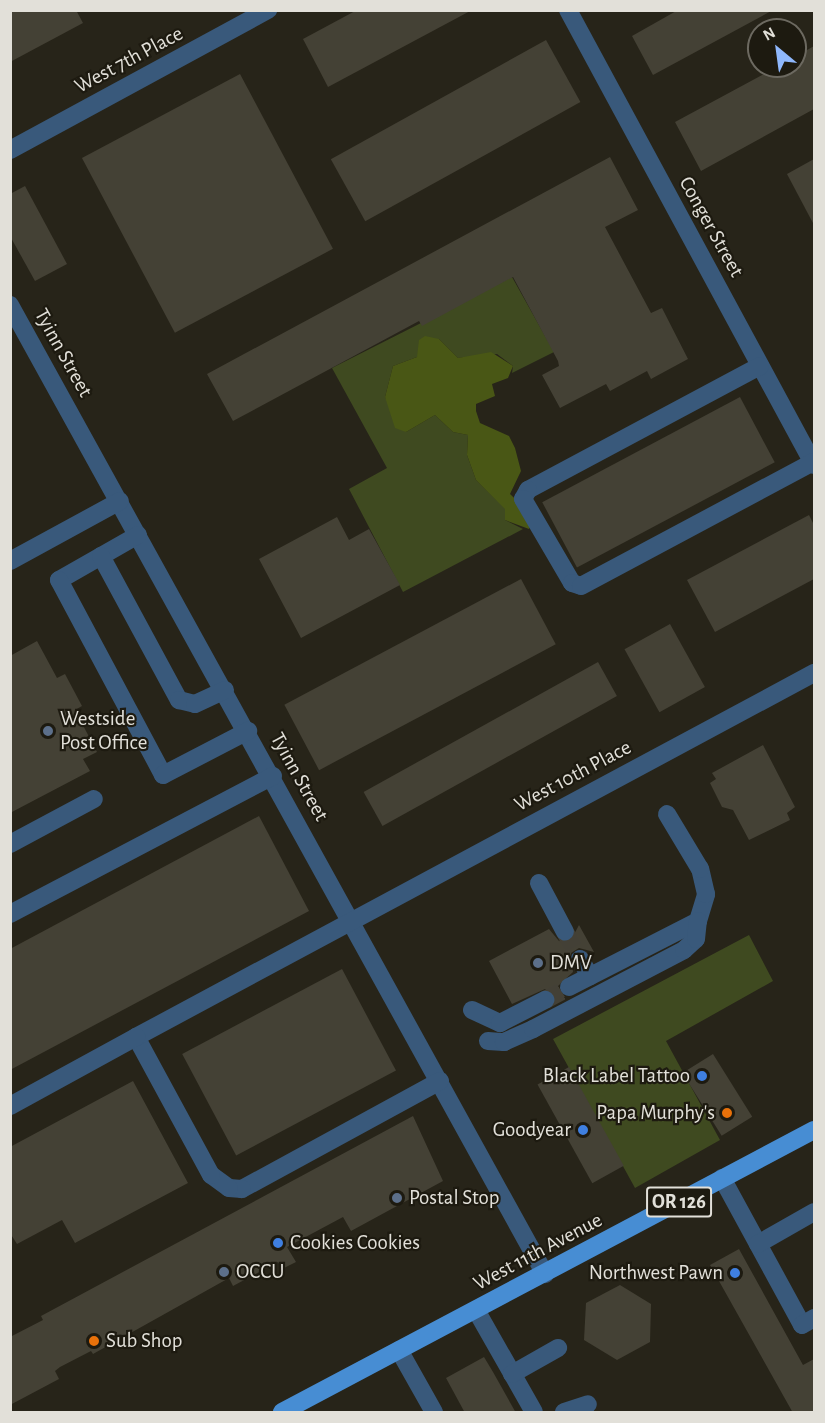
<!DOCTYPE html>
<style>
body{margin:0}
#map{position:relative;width:825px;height:1423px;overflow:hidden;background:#272419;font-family:"Alegreya Sans",sans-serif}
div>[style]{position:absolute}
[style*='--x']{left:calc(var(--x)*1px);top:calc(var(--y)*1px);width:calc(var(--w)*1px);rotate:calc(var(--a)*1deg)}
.green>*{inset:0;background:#3f4a20}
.forest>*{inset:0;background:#495715}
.building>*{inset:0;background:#444135;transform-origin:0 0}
.minor-tunnel>*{height:18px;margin-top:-9px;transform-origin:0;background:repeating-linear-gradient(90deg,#434036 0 18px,transparent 0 27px)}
.minor>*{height:18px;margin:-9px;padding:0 9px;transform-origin:9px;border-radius:9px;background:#39597b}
.major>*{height:18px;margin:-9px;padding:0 9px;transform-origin:9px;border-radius:9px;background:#478dd3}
.dots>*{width:16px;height:16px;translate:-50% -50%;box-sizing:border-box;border:3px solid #1d1a10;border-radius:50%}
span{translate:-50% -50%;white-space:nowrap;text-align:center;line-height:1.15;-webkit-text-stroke:4.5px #1d1a10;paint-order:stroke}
.shield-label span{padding:2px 4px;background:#1d1a10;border:2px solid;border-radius:4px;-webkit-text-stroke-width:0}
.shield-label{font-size:20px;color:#e2e0d9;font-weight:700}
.street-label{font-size:21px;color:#e2e0d9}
.poi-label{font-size:21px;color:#e2e0d9}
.left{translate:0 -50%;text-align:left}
.right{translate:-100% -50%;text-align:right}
.frame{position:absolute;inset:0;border:12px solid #e2e0d9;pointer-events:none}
.north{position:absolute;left:747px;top:18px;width:60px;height:60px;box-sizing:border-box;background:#1d1a10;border:2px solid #6c6960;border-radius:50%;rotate:331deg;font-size:16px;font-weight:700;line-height:24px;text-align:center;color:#e2e0d9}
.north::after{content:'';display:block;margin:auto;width:21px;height:27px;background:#8fb8fd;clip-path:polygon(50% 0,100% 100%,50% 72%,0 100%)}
</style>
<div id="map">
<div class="green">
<div style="clip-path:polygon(512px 277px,554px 352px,512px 373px,513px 366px,497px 354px,458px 358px,439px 339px,417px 357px,393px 366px,385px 397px,406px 432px,435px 415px,453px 432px,468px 435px,467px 455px,476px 480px,506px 509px,505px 520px,523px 529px,403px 592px,349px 489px,387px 468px,332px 368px)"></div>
<div style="clip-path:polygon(749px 935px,773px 981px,666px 1041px,720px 1140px,635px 1188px,553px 1039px)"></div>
</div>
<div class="forest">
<div style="clip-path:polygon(425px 336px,439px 339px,458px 358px,491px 352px,513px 366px,508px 378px,492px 384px,495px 396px,476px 404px,476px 411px,480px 423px,509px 436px,515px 448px,521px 471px,510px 494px,534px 517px,529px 529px,505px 520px,505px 509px,476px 480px,467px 455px,468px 435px,453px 432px,435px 415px,406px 432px,395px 428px,385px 397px,393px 366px,417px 357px,419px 340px)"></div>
</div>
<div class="building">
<div style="clip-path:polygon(10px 10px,76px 10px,83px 23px,10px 62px)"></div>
<div style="clip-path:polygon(357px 10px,472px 10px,328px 87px,303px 39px)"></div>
<div style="clip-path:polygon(678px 10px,773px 10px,653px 75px,632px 36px)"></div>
<div style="left:546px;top:40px;width:71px;height:246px;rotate:61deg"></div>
<div style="clip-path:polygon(814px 46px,814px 109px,701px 171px,675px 122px,779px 66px,795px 66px,795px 57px)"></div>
<div style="left:240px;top:74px;width:198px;height:179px;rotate:62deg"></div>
<div style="clip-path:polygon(610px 157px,638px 210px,605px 227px,651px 313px,662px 308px,688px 359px,651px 379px,647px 371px,610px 391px,606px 384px,560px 408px,542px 375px,559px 366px,558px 361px,513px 277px,422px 326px,419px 321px,233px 421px,207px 374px)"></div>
<div style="clip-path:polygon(814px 159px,814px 225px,787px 174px)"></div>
<div style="clip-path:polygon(25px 186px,67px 264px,35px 281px,10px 236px,10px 194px)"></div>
<div style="left:740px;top:397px;width:74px;height:224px;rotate:62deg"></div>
<div style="clip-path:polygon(809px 515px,814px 525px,814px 579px,715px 632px,687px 580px)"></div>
<div style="clip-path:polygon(337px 517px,349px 540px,369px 529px,400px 585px,301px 638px,259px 559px)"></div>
<div style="left:521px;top:579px;width:74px;height:268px;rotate:62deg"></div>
<div style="left:670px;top:624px;width:72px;height:52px;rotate:61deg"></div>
<div style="clip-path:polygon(37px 641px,57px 678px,65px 674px,82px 706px,75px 710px,97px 752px,83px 759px,90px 771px,10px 813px,10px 656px)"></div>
<div style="left:598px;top:662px;width:39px;height:268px;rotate:61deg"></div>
<div style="clip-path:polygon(763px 745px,795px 807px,787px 813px,790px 820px,749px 840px,733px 810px,722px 807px,710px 783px,716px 779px,712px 773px)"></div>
<div style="clip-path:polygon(259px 816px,309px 911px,10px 1070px,10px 949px)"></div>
<div style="clip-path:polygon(579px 925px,594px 952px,579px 948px,571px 953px,573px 972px,558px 986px,565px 997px,556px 1002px,555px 994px,545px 989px,512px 1004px,489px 961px,549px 929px,559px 941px,570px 942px)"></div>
<div style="left:342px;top:969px;width:115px;height:181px;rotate:62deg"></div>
<div style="left:713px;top:1054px;width:74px;height:36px;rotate:58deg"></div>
<div style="left:569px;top:1067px;width:113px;height:36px;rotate:61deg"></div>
<div style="clip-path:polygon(133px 1081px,188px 1183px,75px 1243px,62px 1220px,17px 1244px,10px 1233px,10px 1147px)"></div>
<div style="clip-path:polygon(413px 1116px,443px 1181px,351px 1231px,343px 1217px,287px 1247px,296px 1262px,282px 1269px,278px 1262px,233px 1286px,229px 1278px,93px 1354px,91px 1351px,60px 1367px,55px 1371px,59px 1379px,10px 1405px,10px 1337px,43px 1320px,41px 1316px)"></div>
<div style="clip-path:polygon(739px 1249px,803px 1365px,814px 1359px,814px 1413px,793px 1413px,710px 1265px)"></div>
<div style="clip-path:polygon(620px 1285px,651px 1304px,650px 1342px,617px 1360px,584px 1340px,586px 1303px)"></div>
<div style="clip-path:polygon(484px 1357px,493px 1372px,516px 1413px,465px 1413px,446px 1378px)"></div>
</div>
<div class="minor-tunnel">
<div style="--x:565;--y:932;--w:31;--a:61"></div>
<div style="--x:545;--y:1000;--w:27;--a:-28"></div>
</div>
<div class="minor">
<div style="--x:568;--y:10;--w:517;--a:61.6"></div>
<div style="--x:10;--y:150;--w:294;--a:-28.5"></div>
<div style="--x:10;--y:305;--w:1107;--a:61.1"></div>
<div style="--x:760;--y:366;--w:263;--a:151.9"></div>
<div style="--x:528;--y:490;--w:10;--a:119"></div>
<div style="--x:523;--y:499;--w:97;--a:59.7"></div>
<div style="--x:572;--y:583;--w:9;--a:18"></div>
<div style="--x:581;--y:586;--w:263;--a:-28.1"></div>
<div style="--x:138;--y:535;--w:91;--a:150.3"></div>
<div style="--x:59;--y:580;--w:221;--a:61.9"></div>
<div style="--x:163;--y:775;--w:96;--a:-27.4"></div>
<div style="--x:101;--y:556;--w:164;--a:61.6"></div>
<div style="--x:179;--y:700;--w:16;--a:14"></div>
<div style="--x:195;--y:704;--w:33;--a:-25"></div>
<div style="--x:10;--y:561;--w:125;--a:-28.6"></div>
<div style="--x:10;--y:844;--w:95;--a:-28.2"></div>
<div style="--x:539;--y:883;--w:55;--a:62"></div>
<div style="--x:10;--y:914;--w:297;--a:-27.7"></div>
<div style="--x:580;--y:959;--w:20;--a:60"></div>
<div style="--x:569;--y:987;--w:145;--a:-27.1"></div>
<div style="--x:698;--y:921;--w:28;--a:-73"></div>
<div style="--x:706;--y:894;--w:26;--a:-103"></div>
<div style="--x:700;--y:869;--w:64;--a:-121"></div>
<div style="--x:472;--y:1010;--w:31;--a:25"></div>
<div style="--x:500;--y:1023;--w:51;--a:-27.1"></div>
<div style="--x:488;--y:1041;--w:16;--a:4"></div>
<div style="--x:504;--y:1042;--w:32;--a:-24"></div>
<div style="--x:533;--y:1029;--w:170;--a:-27.6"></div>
<div style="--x:684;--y:950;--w:16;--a:-43"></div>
<div style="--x:696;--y:939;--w:18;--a:-84"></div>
<div style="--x:440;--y:1081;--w:226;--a:151.4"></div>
<div style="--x:242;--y:1189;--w:13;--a:-176"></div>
<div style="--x:229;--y:1188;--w:22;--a:-144"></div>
<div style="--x:211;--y:1175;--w:157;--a:-118.5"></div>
<div style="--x:136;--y:1037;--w:770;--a:-28.23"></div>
<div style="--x:10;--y:1106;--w:144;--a:-28.7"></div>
<div style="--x:722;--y:1178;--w:167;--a:61.4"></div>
<div style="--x:802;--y:1325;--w:14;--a:-30"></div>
<div style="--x:758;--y:1244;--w:64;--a:-29.7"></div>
<div style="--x:476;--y:1310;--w:117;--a:60.4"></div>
<div style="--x:399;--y:1350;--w:71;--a:60.6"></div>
<div style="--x:512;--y:1374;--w:53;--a:-29.5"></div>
<div style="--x:564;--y:1412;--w:25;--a:-18"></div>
</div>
<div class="major">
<div style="--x:282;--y:1412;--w:602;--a:-27.93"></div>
</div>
<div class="dots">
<div style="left:48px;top:731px;background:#5c6f8a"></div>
<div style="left:538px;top:963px;background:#5c6f8a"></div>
<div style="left:702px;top:1076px;background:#3f7fe0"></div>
<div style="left:727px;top:1113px;background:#e8710a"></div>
<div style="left:583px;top:1130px;background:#3f7fe0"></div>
<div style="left:397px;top:1198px;background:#5c6f8a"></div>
<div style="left:278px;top:1243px;background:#3f7fe0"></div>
<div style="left:224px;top:1272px;background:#5c6f8a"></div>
<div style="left:735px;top:1273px;background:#3f7fe0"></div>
<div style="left:94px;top:1341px;background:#e8710a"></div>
</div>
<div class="shield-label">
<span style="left:679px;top:1202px">OR 126</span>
</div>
<div class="street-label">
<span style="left:129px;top:60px;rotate:-28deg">West 7th Place</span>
<span style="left:711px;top:227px;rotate:61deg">Conger Street</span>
<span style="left:63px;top:353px;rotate:61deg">Tyinn Street</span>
<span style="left:573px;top:776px;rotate:-28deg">West 10th Place</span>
<span style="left:299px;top:777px;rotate:61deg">Tyinn Street</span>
<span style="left:538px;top:1252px;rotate:-28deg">West 11th Avenue</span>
</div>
<div class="poi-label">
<span class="left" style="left:60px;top:731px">Westside<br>Post Office</span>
<span class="left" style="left:550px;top:963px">DMV</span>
<span class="right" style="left:690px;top:1076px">Black Label Tattoo</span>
<span class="right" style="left:715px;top:1113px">Papa Murphy's</span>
<span class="right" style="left:571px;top:1130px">Goodyear</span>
<span class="left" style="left:409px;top:1198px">Postal Stop</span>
<span class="left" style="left:290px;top:1243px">Cookies Cookies</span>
<span class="left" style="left:236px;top:1272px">OCCU</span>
<span class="right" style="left:723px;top:1273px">Northwest Pawn</span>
<span class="left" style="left:106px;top:1341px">Sub Shop</span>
</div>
<div class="frame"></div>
<div class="north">N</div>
</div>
